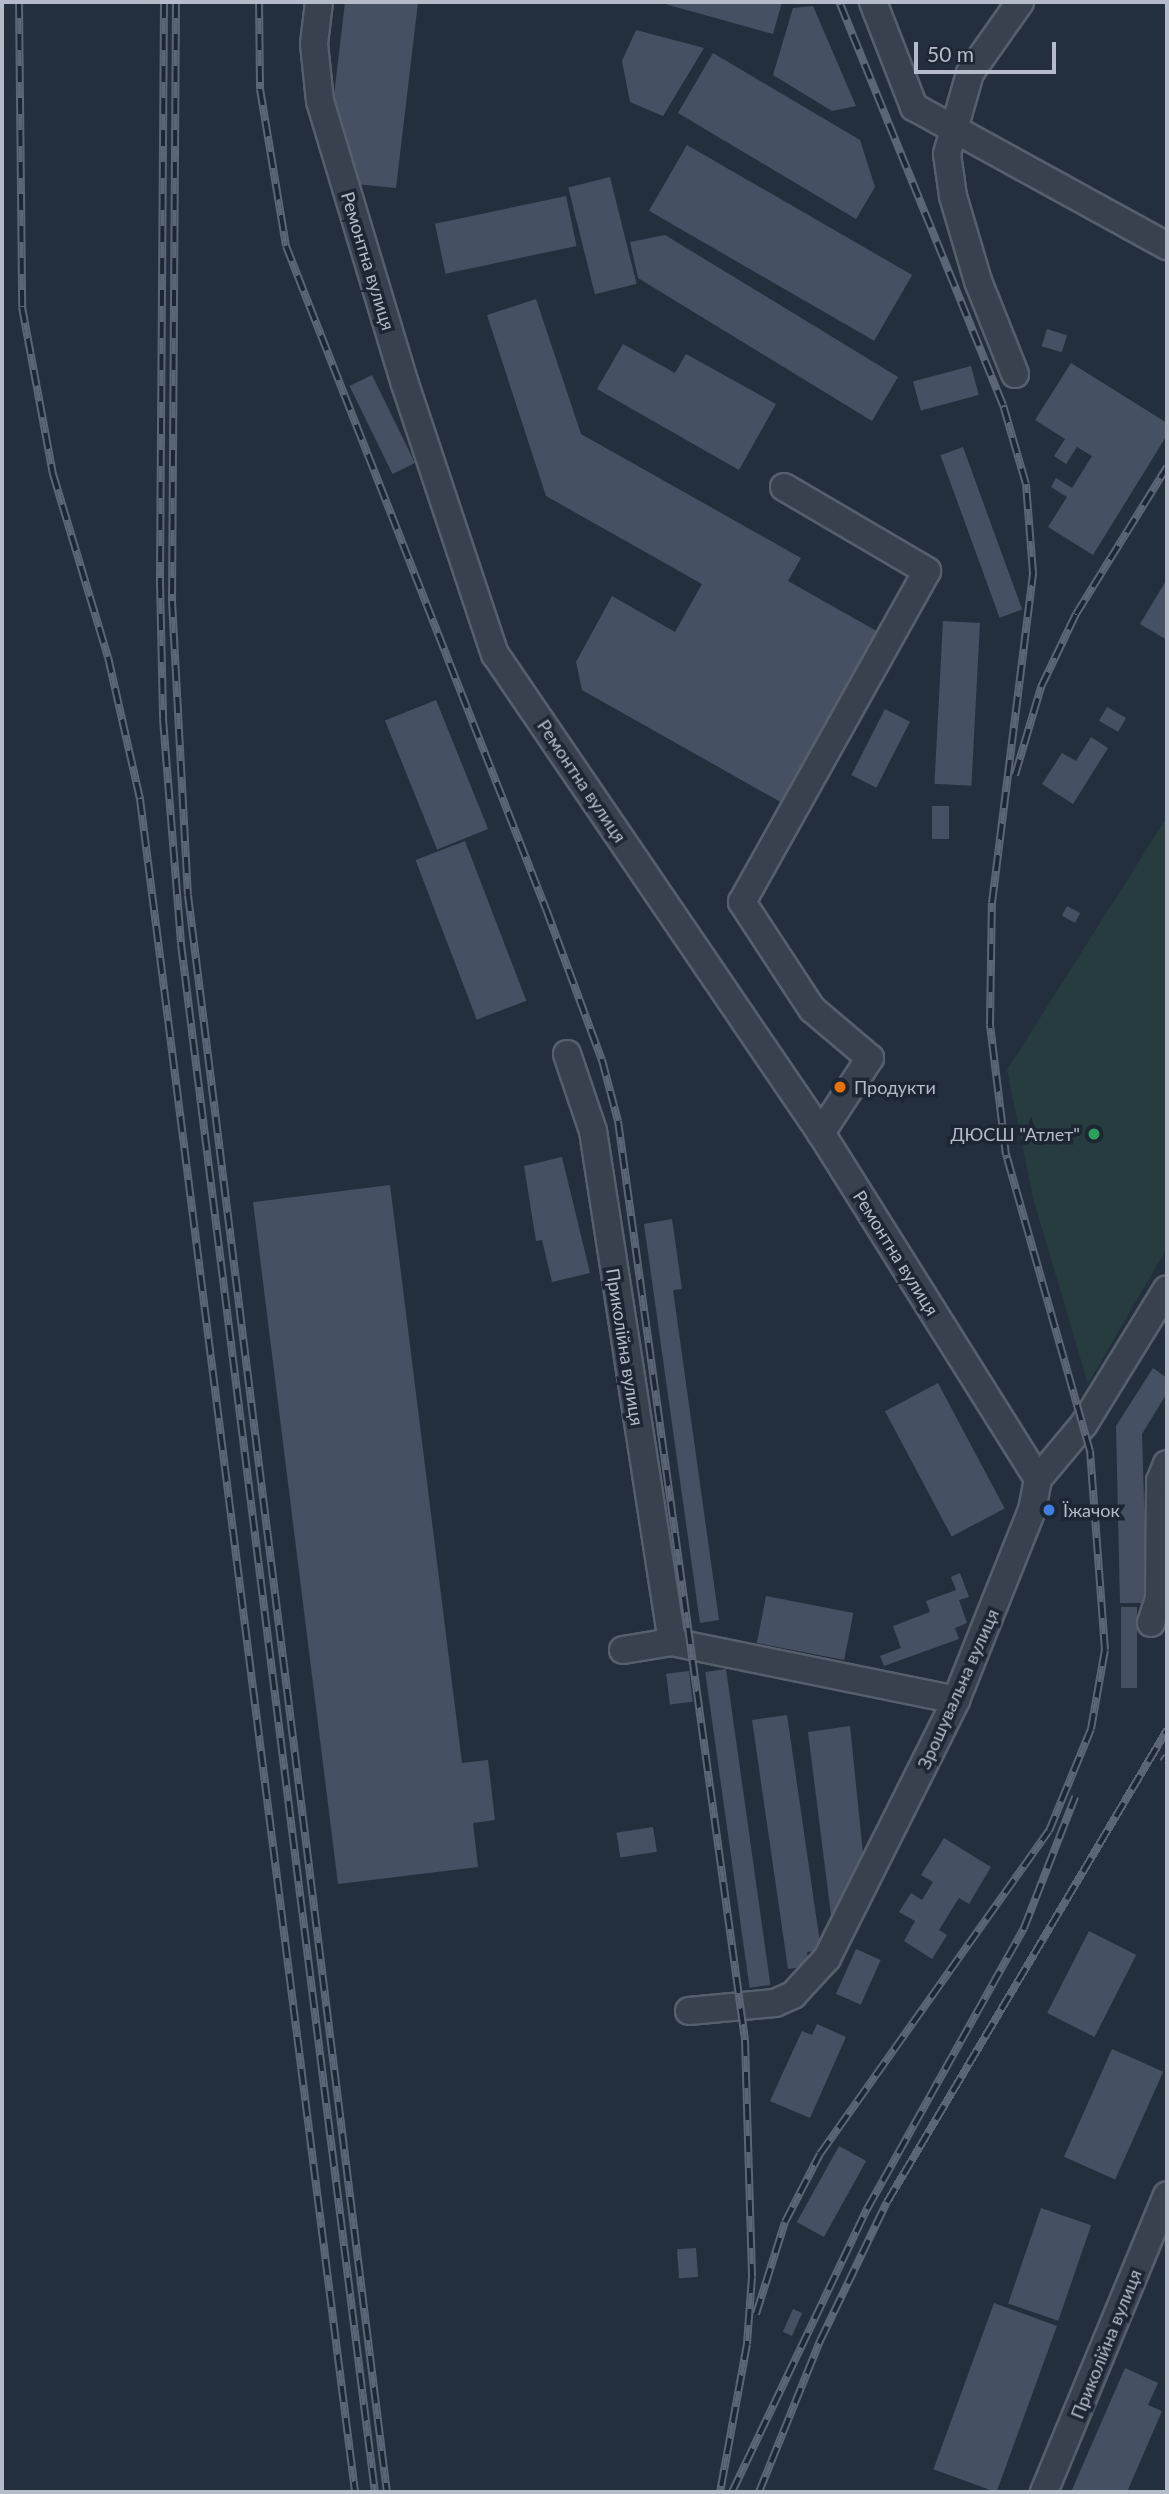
<!DOCTYPE html>
<meta charset="utf-8">
<style>
body{margin:0}
#map{position:relative;width:1169px;height:2494px;overflow:hidden;background:#242f3e;font-family:Lato,sans-serif}
div>[style]{position:absolute}
[style*='--x']{left:calc(var(--x)*1px);top:calc(var(--y)*1px);width:calc(var(--w)*1px);rotate:calc(var(--a)*1deg)}
.green>*{inset:0;background:#263c3f}
.building>*{inset:0;background:#455162;transform-origin:0 0}
.roads{filter:drop-shadow(2px 0 #565f6c) drop-shadow(-2px 0 #565f6c) drop-shadow(0 2px #565f6c) drop-shadow(0 -2px #565f6c)}
.minor>*{height:26px;margin:-13px;padding:0 13px;transform-origin:13px;border-radius:13px;background:#38414e}
.rail>*{height:8px;margin-top:-4px;transform-origin:0;background:repeating-linear-gradient(90deg,#1d2633 0 16px,#5a6575 0 32px);box-sizing:border-box;border-block:2px solid #5a6575}
.dots>*{width:19px;height:19px;translate:-50% -50%;box-sizing:border-box;border:4px solid #1d2633;border-radius:50%}
span{translate:-50% -50%;white-space:nowrap;text-align:center;line-height:1.15;-webkit-text-stroke:7px #1d2633;paint-order:stroke}
.street-label{font-size:18px;color:#b4bcc9}
.poi-label{font-size:18px;color:#b4bcc9}
.left{translate:0 -50%;text-align:left}
.right{translate:-100% -50%;text-align:right}
.frame{position:absolute;inset:0;border:4px solid #b4bcc9;pointer-events:none}
.scale{position:absolute;left:914px;top:42px;width:142px;height:32px;box-sizing:border-box;border:4px solid #b4bcc9;border-top:0;padding-left:9px;font-size:21px;line-height:24px;white-space:nowrap;color:#b4bcc9;-webkit-text-stroke:5px #1d2633;paint-order:stroke}
</style>
<div id="map">
<div class="green">
<div style="clip-path:polygon(1167px 817px,1167px 1248px,1088px 1384px,1033px 1198px,1007px 1070px)"></div>
</div>
<div class="building">
<div style="clip-path:polygon(345px 2px,418px 2px,396px 188px,357px 184px,333px 104px)"></div>
<div style="clip-path:polygon(658px 2px,782px 2px,773px 34px)"></div>
<div style="clip-path:polygon(813px 6px,856px 106px,832px 111px,773px 75px,793px 8px)"></div>
<div style="clip-path:polygon(636px 30px,704px 48px,663px 116px,630px 102px,622px 61px)"></div>
<div style="clip-path:polygon(713px 53px,860px 140px,875px 187px,856px 219px,678px 113px)"></div>
<div style="left:687px;top:145px;width:260px;height:76px;rotate:30deg"></div>
<div style="left:610px;top:177px;width:110px;height:43px;rotate:76deg"></div>
<div style="left:566px;top:196px;width:51px;height:134px;rotate:78deg"></div>
<div style="clip-path:polygon(665px 235px,898px 377px,872px 421px,638px 278px,630px 242px)"></div>
<div style="clip-path:polygon(536px 299px,581px 434px,801px 558px,788px 581px,880px 633px,784px 804px,582px 690px,576px 662px,612px 596px,675px 632px,702px 584px,546px 496px,487px 315px)"></div>
<div style="left:1047px;top:329px;width:21px;height:18px;rotate:17deg"></div>
<div style="clip-path:polygon(623px 344px,675px 373px,686px 354px,776px 404px,739px 470px,597px 389px)"></div>
<div style="clip-path:polygon(1071px 363px,1167px 423px,1167px 435px,1093px 555px,1048px 527px,1067px 497px,1051px 487px,1056px 478px,1072px 488px,1092px 456px,1077px 447px,1066px 464px,1054px 456px,1065px 439px,1035px 420px)"></div>
<div style="left:971px;top:366px;width:30px;height:60px;rotate:75deg"></div>
<div style="left:372px;top:375px;width:98px;height:25px;rotate:64deg"></div>
<div style="left:963px;top:447px;width:173px;height:24px;rotate:70deg"></div>
<div style="clip-path:polygon(1167px 579px,1167px 640px,1140px 624px)"></div>
<div style="left:943px;top:621px;width:37px;height:163px;rotate:3deg"></div>
<div style="left:436px;top:700px;width:139px;height:55px;rotate:68deg"></div>
<div style="left:1107px;top:707px;width:22px;height:16px;rotate:30deg"></div>
<div style="left:885px;top:709px;width:28px;height:74px;rotate:27deg"></div>
<div style="clip-path:polygon(1091px 737px,1108px 748px,1073px 804px,1042px 784px,1062px 753px,1076px 761px)"></div>
<div style="left:932px;top:806px;width:17px;height:33px"></div>
<div style="left:465px;top:841px;width:171px;height:53px;rotate:69deg"></div>
<div style="left:1067px;top:906px;width:15px;height:11px;rotate:28deg"></div>
<div style="clip-path:polygon(562px 1157px,590px 1273px,552px 1282px,542px 1240px,536px 1241px,524px 1166px)"></div>
<div style="clip-path:polygon(390px 1185px,462px 1763px,488px 1760px,495px 1820px,473px 1823px,478px 1867px,338px 1884px,253px 1202px)"></div>
<div style="clip-path:polygon(672px 1219px,682px 1289px,673px 1290px,719px 1620px,700px 1623px,644px 1224px)"></div>
<div style="clip-path:polygon(1153px 1368px,1167px 1378px,1167px 1393px,1142px 1434px,1147px 1603px,1120px 1603px,1116px 1426px)"></div>
<div style="left:938px;top:1383px;width:142px;height:60px;rotate:62deg"></div>
<div style="clip-path:polygon(960px 1573px,969px 1597px,959px 1600px,967px 1623px,955px 1628px,959px 1639px,884px 1666px,880px 1656px,901px 1648px,893px 1626px,930px 1612px,926px 1601px,956px 1590px,951px 1577px)"></div>
<div style="left:766px;top:1596px;width:89px;height:48px;rotate:11deg"></div>
<div style="left:1121px;top:1607px;width:16px;height:81px"></div>
<div style="left:726px;top:1669px;width:319px;height:21px;rotate:82deg"></div>
<div style="left:689px;top:1671px;width:31px;height:23px;rotate:83deg"></div>
<div style="clip-path:polygon(787px 1715px,821px 1950px,807px 1952px,809px 1966px,788px 1969px,752px 1720px)"></div>
<div style="clip-path:polygon(850px 1726px,863px 1854px,842px 1922px,832px 1923px,808px 1732px)"></div>
<div style="left:653px;top:1827px;width:25px;height:37px;rotate:81deg"></div>
<div style="clip-path:polygon(944px 1838px,991px 1867px,969px 1904px,959px 1898px,939px 1930px,947px 1935px,932px 1959px,904px 1941px,915px 1921px,899px 1912px,911px 1893px,922px 1900px,933px 1882px,921px 1875px)"></div>
<div style="left:1089px;top:1931px;width:53px;height:92px;rotate:27deg"></div>
<div style="left:856px;top:1949px;width:27px;height:49px;rotate:24deg"></div>
<div style="clip-path:polygon(817px 2024px,846px 2037px,810px 2118px,770px 2101px,802px 2031px,812px 2035px)"></div>
<div style="left:1112px;top:2049px;width:56px;height:118px;rotate:24deg"></div>
<div style="left:839px;top:2146px;width:31px;height:87px;rotate:29deg"></div>
<div style="left:1041px;top:2208px;width:53px;height:101px;rotate:19deg"></div>
<div style="left:696px;top:2248px;width:29px;height:19px;rotate:86deg"></div>
<div style="left:994px;top:2303px;width:67px;height:177px;rotate:20deg"></div>
<div style="left:793px;top:2309px;width:10px;height:25px;rotate:24deg"></div>
<div style="clip-path:polygon(1125px 2368px,1158px 2383px,1148px 2405px,1162px 2411px,1127px 2492px,1071px 2492px)"></div>
</div>
<div class="roads">
<div class="minor">
<div style="--x:319;--y:2;--w:42;--a:96.8"></div>
<div style="--x:314;--y:44;--w:57;--a:84"></div>
<div style="--x:320;--y:101;--w:295;--a:73.3"></div>
<div style="--x:405;--y:384;--w:285;--a:71.6"></div>
<div style="--x:495;--y:654;--w:579;--a:55.76"></div>
<div style="--x:821;--y:1133;--w:408;--a:57.9"></div>
<div style="--x:873;--y:2;--w:113;--a:68.7"></div>
<div style="--x:914;--y:107;--w:289;--a:28.8"></div>
<div style="--x:1015;--y:374;--w:100;--a:-111.7"></div>
<div style="--x:978;--y:281;--w:89;--a:-106.4"></div>
<div style="--x:953;--y:196;--w:42;--a:-98.1"></div>
<div style="--x:947;--y:154;--w:84;--a:-74.1"></div>
<div style="--x:970;--y:73;--w:87;--a:-54.8"></div>
<div style="--x:784;--y:487;--w:166;--a:30.4"></div>
<div style="--x:927;--y:571;--w:379;--a:119.2"></div>
<div style="--x:742;--y:902;--w:128;--a:56.8"></div>
<div style="--x:812;--y:1009;--w:76;--a:40.2"></div>
<div style="--x:870;--y:1058;--w:90;--a:123.2"></div>
<div style="--x:567;--y:1054;--w:81;--a:71.3"></div>
<div style="--x:593;--y:1131;--w:517;--a:81.21"></div>
<div style="--x:1151;--y:1623;--w:25;--a:-72"></div>
<div style="--x:1159;--y:1599;--w:118;--a:-89.5"></div>
<div style="--x:1160;--y:1481;--w:18;--a:-68"></div>
<div style="--x:623;--y:1650;--w:50;--a:-9.3"></div>
<div style="--x:672;--y:1642;--w:290;--a:11.5"></div>
<div style="--x:689;--y:2011;--w:86;--a:-5.3"></div>
<div style="--x:775;--y:2003;--w:20;--a:-24"></div>
<div style="--x:793;--y:1995;--w:50;--a:-47.4"></div>
<div style="--x:827;--y:1958;--w:288;--a:-63.4"></div>
<div style="--x:956;--y:1700;--w:205;--a:-68.2"></div>
<div style="--x:1032;--y:1510;--w:32;--a:-79"></div>
<div style="--x:1038;--y:1479;--w:72;--a:-50.1"></div>
<div style="--x:1084;--y:1424;--w:158;--a:-58.4"></div>
<div style="--x:1044;--y:2492;--w:321;--a:-67.5"></div>
</div>
</div>
<div class="rail">
<div style="--x:19;--y:2;--w:305;--a:89.4"></div>
<div style="--x:22;--y:307;--w:170;--a:79.5"></div>
<div style="--x:53;--y:474;--w:191;--a:73.3"></div>
<div style="--x:108;--y:657;--w:146;--a:77.3"></div>
<div style="--x:140;--y:799;--w:1707;--a:82.76"></div>
<div style="--x:164;--y:2;--w:580;--a:90.4"></div>
<div style="--x:160;--y:582;--w:137;--a:88.7"></div>
<div style="--x:163;--y:719;--w:226;--a:85.4"></div>
<div style="--x:181;--y:944;--w:1560;--a:82.86"></div>
<div style="--x:176;--y:2;--w:599;--a:90.38"></div>
<div style="--x:172;--y:601;--w:294;--a:86.9"></div>
<div style="--x:188;--y:895;--w:1609;--a:82.9"></div>
<div style="--x:259;--y:2;--w:87;--a:89.3"></div>
<div style="--x:260;--y:89;--w:159;--a:80.6"></div>
<div style="--x:286;--y:246;--w:712;--a:68.59"></div>
<div style="--x:546;--y:909;--w:161;--a:69.7"></div>
<div style="--x:602;--y:1060;--w:63;--a:75.3"></div>
<div style="--x:618;--y:1121;--w:928;--a:82.13"></div>
<div style="--x:745;--y:2040;--w:237;--a:88.3"></div>
<div style="--x:752;--y:2277;--w:67;--a:94.3"></div>
<div style="--x:747;--y:2344;--w:150;--a:100.3"></div>
<div style="--x:1015;--y:775;--w:92;--a:-73.5"></div>
<div style="--x:1041;--y:687;--w:81;--a:-64.4"></div>
<div style="--x:1076;--y:614;--w:173;--a:-58.2"></div>
<div style="--x:1163;--y:1762;--w:7;--a:-56"></div>
<div style="--x:756;--y:2314;--w:96;--a:-72.5"></div>
<div style="--x:785;--y:2222;--w:76;--a:-62.8"></div>
<div style="--x:820;--y:2154;--w:396;--a:-54.7"></div>
<div style="--x:1049;--y:1831;--w:110;--a:-67.6"></div>
<div style="--x:1091;--y:1729;--w:80;--a:-80"></div>
<div style="--x:1105;--y:1650;--w:200;--a:-94.3"></div>
<div style="--x:1090;--y:1451;--w:308;--a:-105.8"></div>
<div style="--x:1006;--y:1155;--w:132;--a:-97"></div>
<div style="--x:990;--y:1024;--w:121;--a:-89.1"></div>
<div style="--x:992;--y:903;--w:333;--a:-82.9"></div>
<div style="--x:1033;--y:573;--w:89;--a:-94.5"></div>
<div style="--x:1026;--y:484;--w:82;--a:-106.2"></div>
<div style="--x:1003;--y:405;--w:435;--a:-112.1"></div>
<div style="--x:732;--y:2492;--w:314;--a:-64.5"></div>
<div style="--x:867;--y:2209;--w:322;--a:-60.8"></div>
<div style="--x:1024;--y:1928;--w:141;--a:-68.7"></div>
<div style="--x:759;--y:2492;--w:163;--a:-68"></div>
<div style="--x:820;--y:2341;--w:154;--a:-64.3"></div>
<div style="--x:887;--y:2202;--w:549;--a:-59.32"></div>
</div>
<div class="dots">
<div style="left:840px;top:1087px;background:#e8710a"></div>
<div style="left:1094px;top:1134px;background:#2e9e5b"></div>
<div style="left:1049px;top:1510px;background:#3f7fe0"></div>
</div>
<div class="street-label">
<span style="left:368px;top:261px;rotate:73deg">Ремонтна вулиця</span>
<span style="left:582px;top:781px;rotate:56deg">Ремонтна вулиця</span>
<span style="left:896px;top:1253px;rotate:58deg">Ремонтна вулиця</span>
<span style="left:625px;top:1347px;rotate:81deg">Приколійна вулиця</span>
<span style="left:958px;top:1689px;rotate:-66deg">Зрошувальна вулиця</span>
<span style="left:1106px;top:2344px;rotate:-68deg">Приколійна вулиця</span>
</div>
<div class="poi-label">
<span class="left" style="left:854px;top:1087px">Продукти</span>
<span class="right" style="left:1080px;top:1134px">ДЮСШ "Атлет"</span>
<span class="left" style="left:1063px;top:1510px">Їжачок</span>
</div>
<div class="frame"></div>
<div class="scale">50 m</div>
</div>
